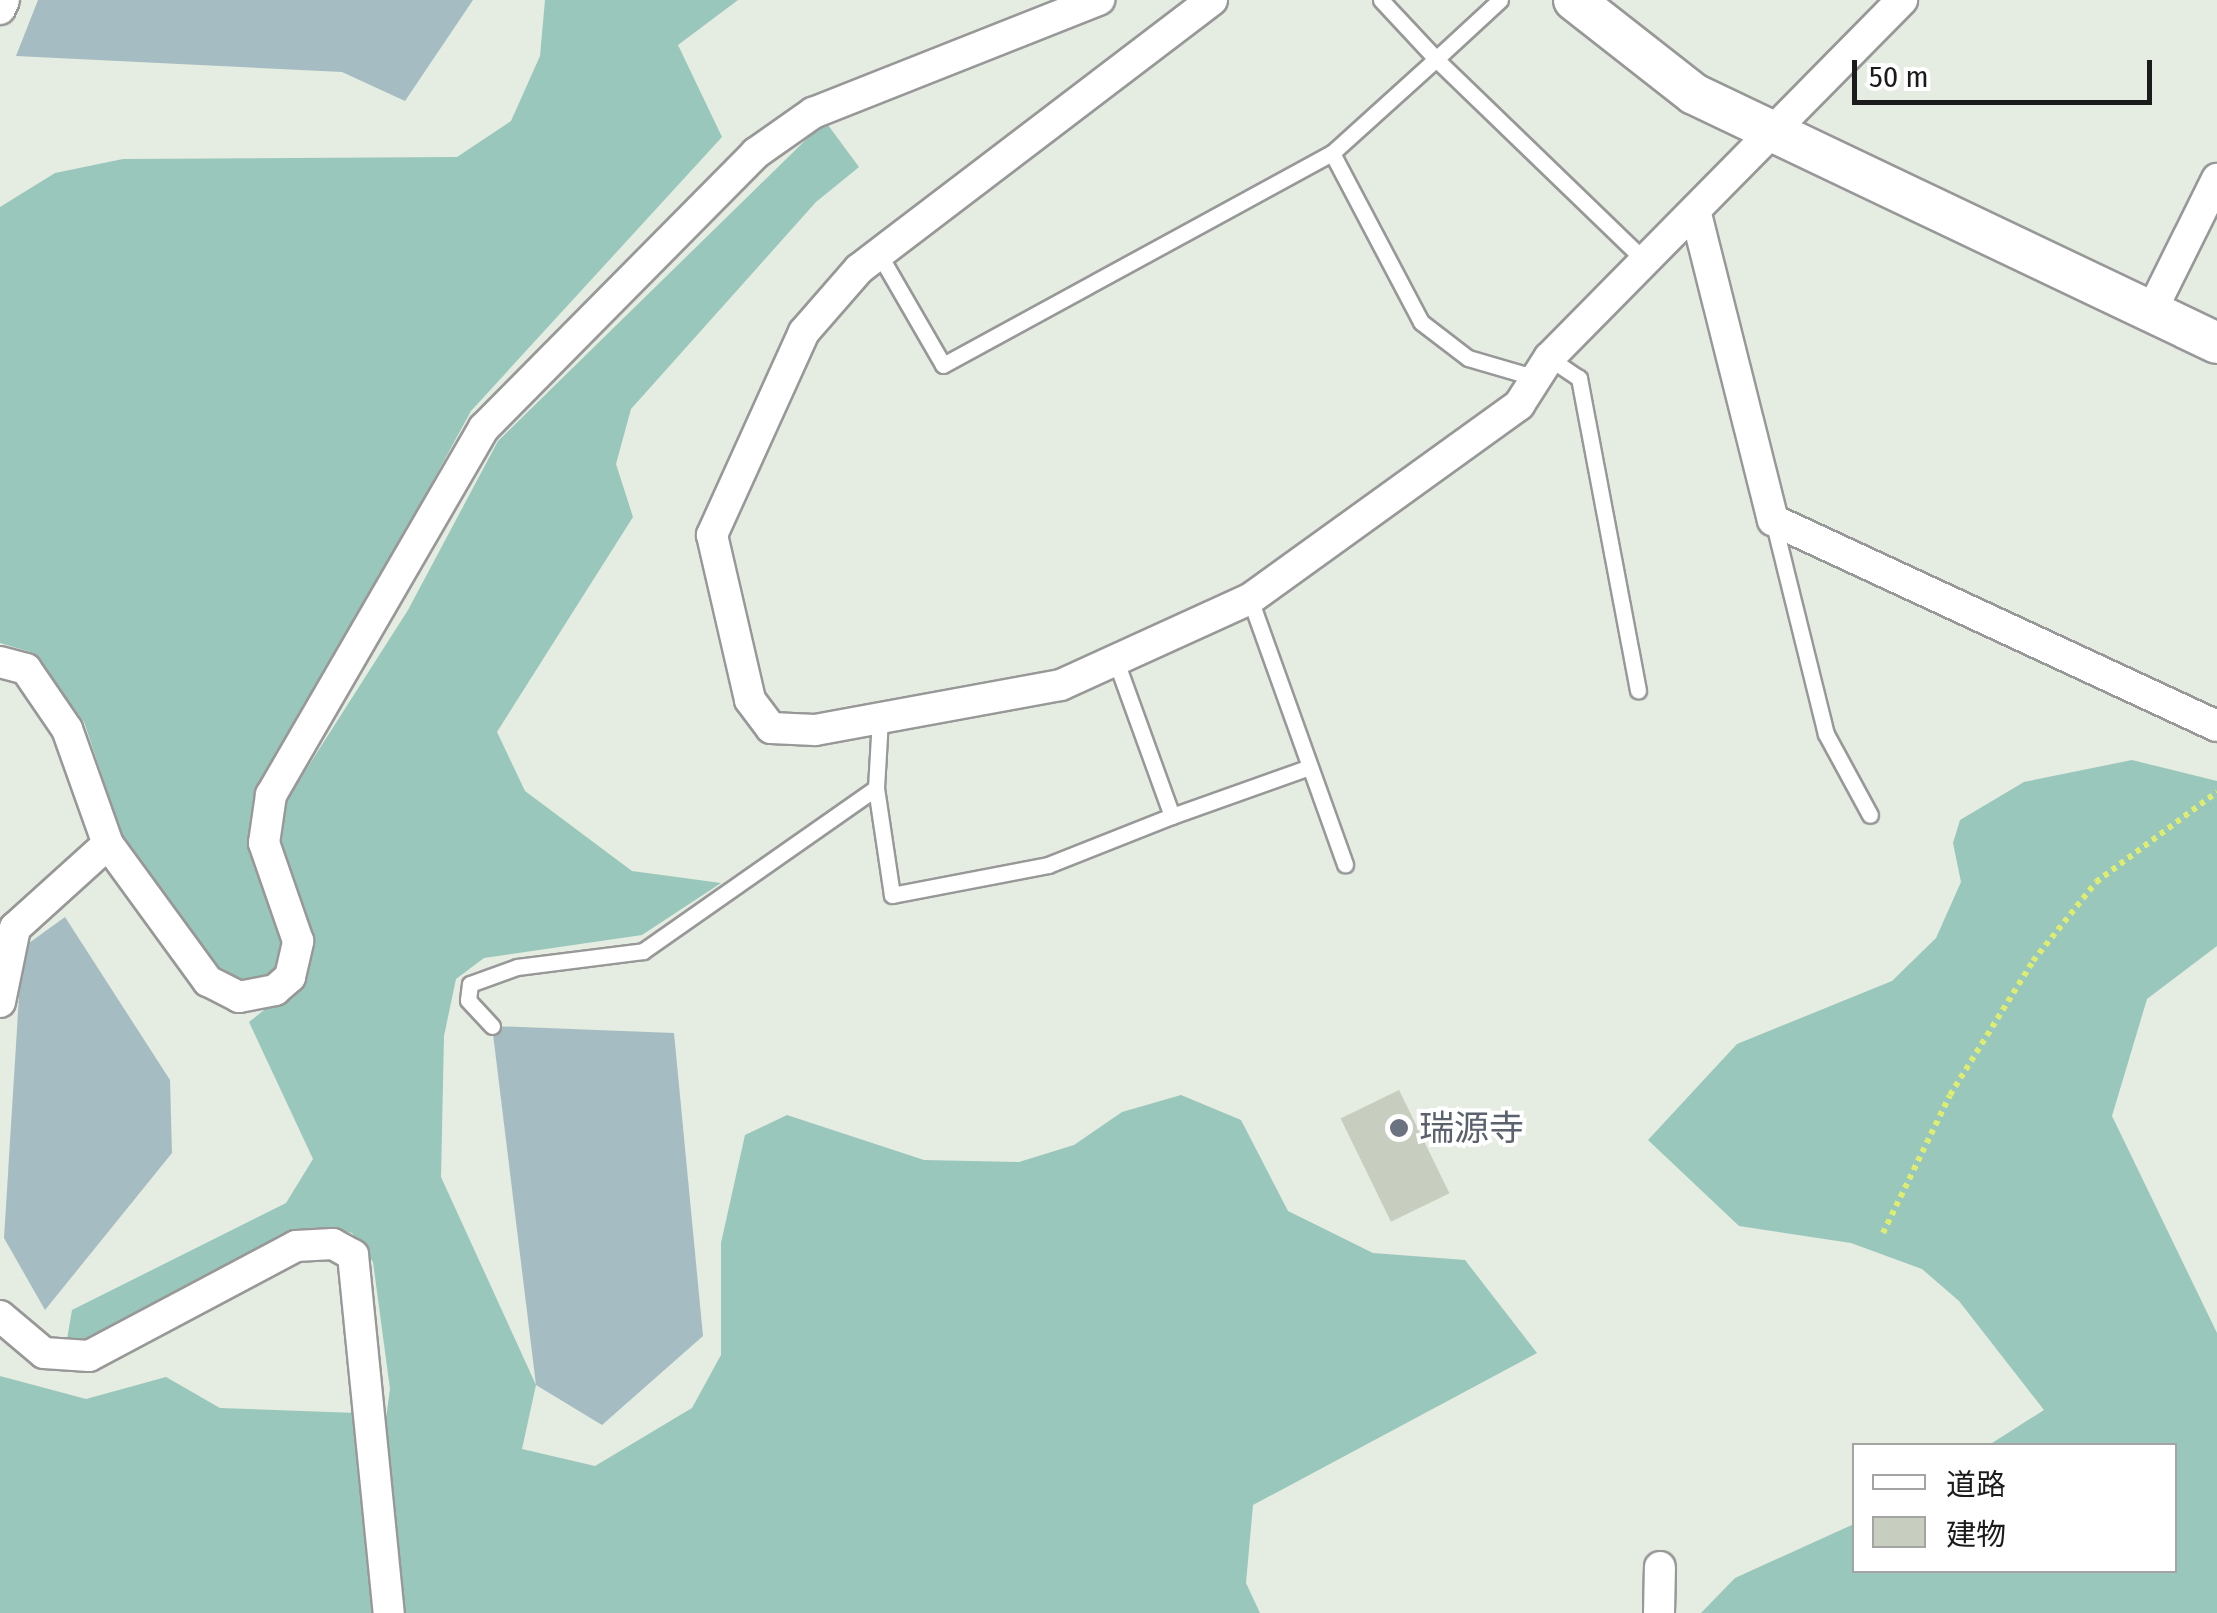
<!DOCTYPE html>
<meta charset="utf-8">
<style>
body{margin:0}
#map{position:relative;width:2217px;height:1613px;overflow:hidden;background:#e5ece1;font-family:"Fira Sans Condensed","Noto Sans JP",sans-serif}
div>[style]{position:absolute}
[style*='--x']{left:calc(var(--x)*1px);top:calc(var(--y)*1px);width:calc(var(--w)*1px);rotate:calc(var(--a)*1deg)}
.forest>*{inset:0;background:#9ac7bb}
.cemetery>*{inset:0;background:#a5bdc2}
.building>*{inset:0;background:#c7cec0;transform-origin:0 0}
.path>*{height:6px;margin-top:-3px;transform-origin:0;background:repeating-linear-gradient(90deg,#ddec72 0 5px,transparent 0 10px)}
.roads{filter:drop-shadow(2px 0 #989898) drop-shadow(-2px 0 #989898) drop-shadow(0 2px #989898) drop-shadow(0 -2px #989898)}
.service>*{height:15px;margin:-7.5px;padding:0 7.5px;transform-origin:7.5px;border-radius:7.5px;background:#fff}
.minor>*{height:30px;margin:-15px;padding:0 15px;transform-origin:15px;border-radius:15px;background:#fff}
.tertiary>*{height:40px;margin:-20px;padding:0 20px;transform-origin:20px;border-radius:20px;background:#fff}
.dots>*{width:28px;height:28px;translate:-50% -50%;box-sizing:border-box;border:5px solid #fff;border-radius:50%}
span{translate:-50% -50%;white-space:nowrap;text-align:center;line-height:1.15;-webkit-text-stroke:8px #fff;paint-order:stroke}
.worship-label{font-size:35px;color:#5b616d}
.left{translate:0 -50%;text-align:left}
.legend{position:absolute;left:1852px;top:1443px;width:325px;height:130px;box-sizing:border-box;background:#fff;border:2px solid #a4a4a4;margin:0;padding:12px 18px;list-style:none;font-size:30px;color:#1b1b1b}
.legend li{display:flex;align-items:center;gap:20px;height:50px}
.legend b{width:50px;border:2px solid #a4a4a4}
.scale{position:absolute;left:1852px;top:60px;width:300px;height:45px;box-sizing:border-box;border:5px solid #1b1b1b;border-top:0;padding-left:12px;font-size:30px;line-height:35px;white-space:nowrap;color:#1b1b1b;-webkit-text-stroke:8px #fff;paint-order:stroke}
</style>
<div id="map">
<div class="forest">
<div style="clip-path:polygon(545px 0,738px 0,678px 45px,722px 137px,471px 411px,264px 791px,286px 957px,265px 984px,226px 984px,123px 838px,84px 722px,34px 653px,0 643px,0 207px,55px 173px,123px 159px,457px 157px,511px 121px,540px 56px)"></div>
<div style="clip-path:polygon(825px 121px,859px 167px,816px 202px,631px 409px,616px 464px,633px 517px,497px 732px,525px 791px,632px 871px,721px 883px,642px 935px,484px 958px,456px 979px,444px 1036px,441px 1177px,536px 1385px,522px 1449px,595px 1466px,692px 1408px,721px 1355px,721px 1243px,745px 1135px,787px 1115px,924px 1160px,1019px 1162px,1074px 1145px,1122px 1112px,1181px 1095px,1241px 1120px,1288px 1211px,1373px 1253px,1465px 1260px,1537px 1353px,1253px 1505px,1246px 1583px,1260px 1613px,401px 1613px,384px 1433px,390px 1389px,373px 1262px,352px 1233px,327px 1227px,286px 1238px,119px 1336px,66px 1345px,72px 1310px,286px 1203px,313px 1159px,249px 1022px,303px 979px,274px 820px,408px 610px,498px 441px)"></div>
<div style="clip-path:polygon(2132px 760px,2217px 781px,2217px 946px,2147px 999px,2112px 1116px,2217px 1333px,2217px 1613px,1701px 1613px,1735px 1578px,1854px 1524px,1854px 1570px,2174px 1570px,2174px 1446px,1989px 1445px,2044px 1410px,1959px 1301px,1922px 1269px,1851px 1243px,1739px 1226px,1648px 1140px,1737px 1044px,1892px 981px,1936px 938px,1961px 882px,1953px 843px,1960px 820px,2024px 782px)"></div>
<div style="clip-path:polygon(0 1376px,86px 1399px,166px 1377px,220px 1408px,357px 1413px,380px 1613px,0 1613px)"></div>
</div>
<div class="cemetery">
<div style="clip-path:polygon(38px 0,473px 0,405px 101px,342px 72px,16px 56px)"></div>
<div style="clip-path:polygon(65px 917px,170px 1080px,172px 1153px,45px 1310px,4px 1238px,22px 948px)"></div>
<div style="clip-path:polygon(492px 1026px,674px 1033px,703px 1336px,602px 1425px,536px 1385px)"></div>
</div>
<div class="building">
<div style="left:1399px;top:1090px;width:115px;height:65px;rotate:64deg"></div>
</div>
<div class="path">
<div style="--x:1883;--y:1233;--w:153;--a:-64.1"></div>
<div style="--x:1950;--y:1095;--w:158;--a:-58.2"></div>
<div style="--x:2033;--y:961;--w:101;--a:-51.4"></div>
<div style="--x:2096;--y:882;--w:151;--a:-36.6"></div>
</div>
<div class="roads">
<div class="service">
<div style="--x:1381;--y:0;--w:81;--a:47"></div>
<div style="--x:1436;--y:59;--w:87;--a:-42.7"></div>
<div style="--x:1332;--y:153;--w:140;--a:-42.1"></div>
<div style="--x:1436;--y:59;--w:292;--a:44"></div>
<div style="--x:879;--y:254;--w:128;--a:60"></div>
<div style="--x:943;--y:365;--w:443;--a:-28.6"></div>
<div style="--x:1332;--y:153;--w:191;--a:62.2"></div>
<div style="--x:1421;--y:322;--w:59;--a:37.5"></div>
<div style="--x:1468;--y:358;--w:75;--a:16.3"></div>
<div style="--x:1549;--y:358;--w:36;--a:34"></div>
<div style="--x:1579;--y:378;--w:318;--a:79.3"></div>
<div style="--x:1773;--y:520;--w:220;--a:76.1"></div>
<div style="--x:1826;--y:734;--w:92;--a:61.5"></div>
<div style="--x:1250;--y:599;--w:282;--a:70.3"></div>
<div style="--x:876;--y:788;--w:108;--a:81.5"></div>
<div style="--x:892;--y:895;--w:159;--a:-10.9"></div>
<div style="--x:1048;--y:865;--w:133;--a:-21.6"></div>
<div style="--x:1172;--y:816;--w:162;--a:-109.9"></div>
<div style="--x:1172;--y:816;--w:143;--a:-19.6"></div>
<div style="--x:492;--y:1026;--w:35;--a:-133"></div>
<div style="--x:468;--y:1000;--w:16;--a:-83"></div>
<div style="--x:470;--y:984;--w:50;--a:-19.9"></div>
<div style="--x:517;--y:967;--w:127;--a:-7.2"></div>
<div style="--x:643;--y:951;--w:284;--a:-35"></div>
<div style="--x:876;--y:788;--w:69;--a:-86.7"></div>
</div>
<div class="minor">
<div style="--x:1212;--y:0;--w:444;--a:142.7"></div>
<div style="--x:859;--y:269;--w:84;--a:131.1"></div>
<div style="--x:804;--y:332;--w:223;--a:114.4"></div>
<div style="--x:712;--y:535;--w:169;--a:77"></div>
<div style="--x:750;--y:700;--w:35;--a:53"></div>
<div style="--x:771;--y:728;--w:44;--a:2.6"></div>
<div style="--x:815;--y:730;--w:250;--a:-10.4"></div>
<div style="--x:1061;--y:685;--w:208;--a:-24.5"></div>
<div style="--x:1250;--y:599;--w:332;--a:-35.8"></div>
<div style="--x:1519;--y:405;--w:56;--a:-57.4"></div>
<div style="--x:1549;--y:358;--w:503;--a:-45.4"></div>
<div style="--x:0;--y:9;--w:10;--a:-66"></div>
<div style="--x:1696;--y:214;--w:316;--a:75.9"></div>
<div style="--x:1773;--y:520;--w:489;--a:24.9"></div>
<div style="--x:2150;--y:314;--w:151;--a:-63.6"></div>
<div style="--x:0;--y:662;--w:27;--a:15"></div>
<div style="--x:26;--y:669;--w:73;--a:55.7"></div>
<div style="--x:67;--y:729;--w:122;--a:70.4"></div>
<div style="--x:108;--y:844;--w:170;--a:53.9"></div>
<div style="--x:208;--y:981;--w:35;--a:27"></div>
<div style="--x:239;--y:997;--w:37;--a:-11"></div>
<div style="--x:275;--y:990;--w:20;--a:-41"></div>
<div style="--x:290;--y:977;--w:37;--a:-77"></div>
<div style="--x:298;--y:941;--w:104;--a:-109.1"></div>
<div style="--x:264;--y:843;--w:49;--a:-81.7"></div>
<div style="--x:271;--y:795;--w:424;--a:-59.9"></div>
<div style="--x:484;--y:428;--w:387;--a:-45.3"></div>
<div style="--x:756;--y:153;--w:70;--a:-35.1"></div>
<div style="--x:813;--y:113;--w:308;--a:-21.6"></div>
<div style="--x:0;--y:1002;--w:76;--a:-78.5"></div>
<div style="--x:15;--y:928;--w:125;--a:-42.1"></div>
<div style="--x:0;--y:1316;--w:57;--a:40.1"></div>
<div style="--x:44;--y:1353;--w:45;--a:3.8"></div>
<div style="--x:89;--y:1356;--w:234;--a:-28"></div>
<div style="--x:296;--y:1246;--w:37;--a:-3"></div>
<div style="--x:333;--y:1244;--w:23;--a:29"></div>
<div style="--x:353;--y:1255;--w:360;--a:84.3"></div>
<div style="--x:1659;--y:1613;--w:46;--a:-88.8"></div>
</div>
<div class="tertiary">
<div style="--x:1574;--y:0;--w:152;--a:38.1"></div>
<div style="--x:1694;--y:94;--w:579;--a:25.46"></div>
</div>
</div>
<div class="dots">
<div style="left:1399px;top:1128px;background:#6b7280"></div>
</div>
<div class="worship-label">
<span class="left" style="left:1419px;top:1128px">瑞源寺</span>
</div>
<ul class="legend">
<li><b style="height:12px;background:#fff"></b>道路</li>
<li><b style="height:28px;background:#c7cec0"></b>建物</li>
</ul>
<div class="scale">50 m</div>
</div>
